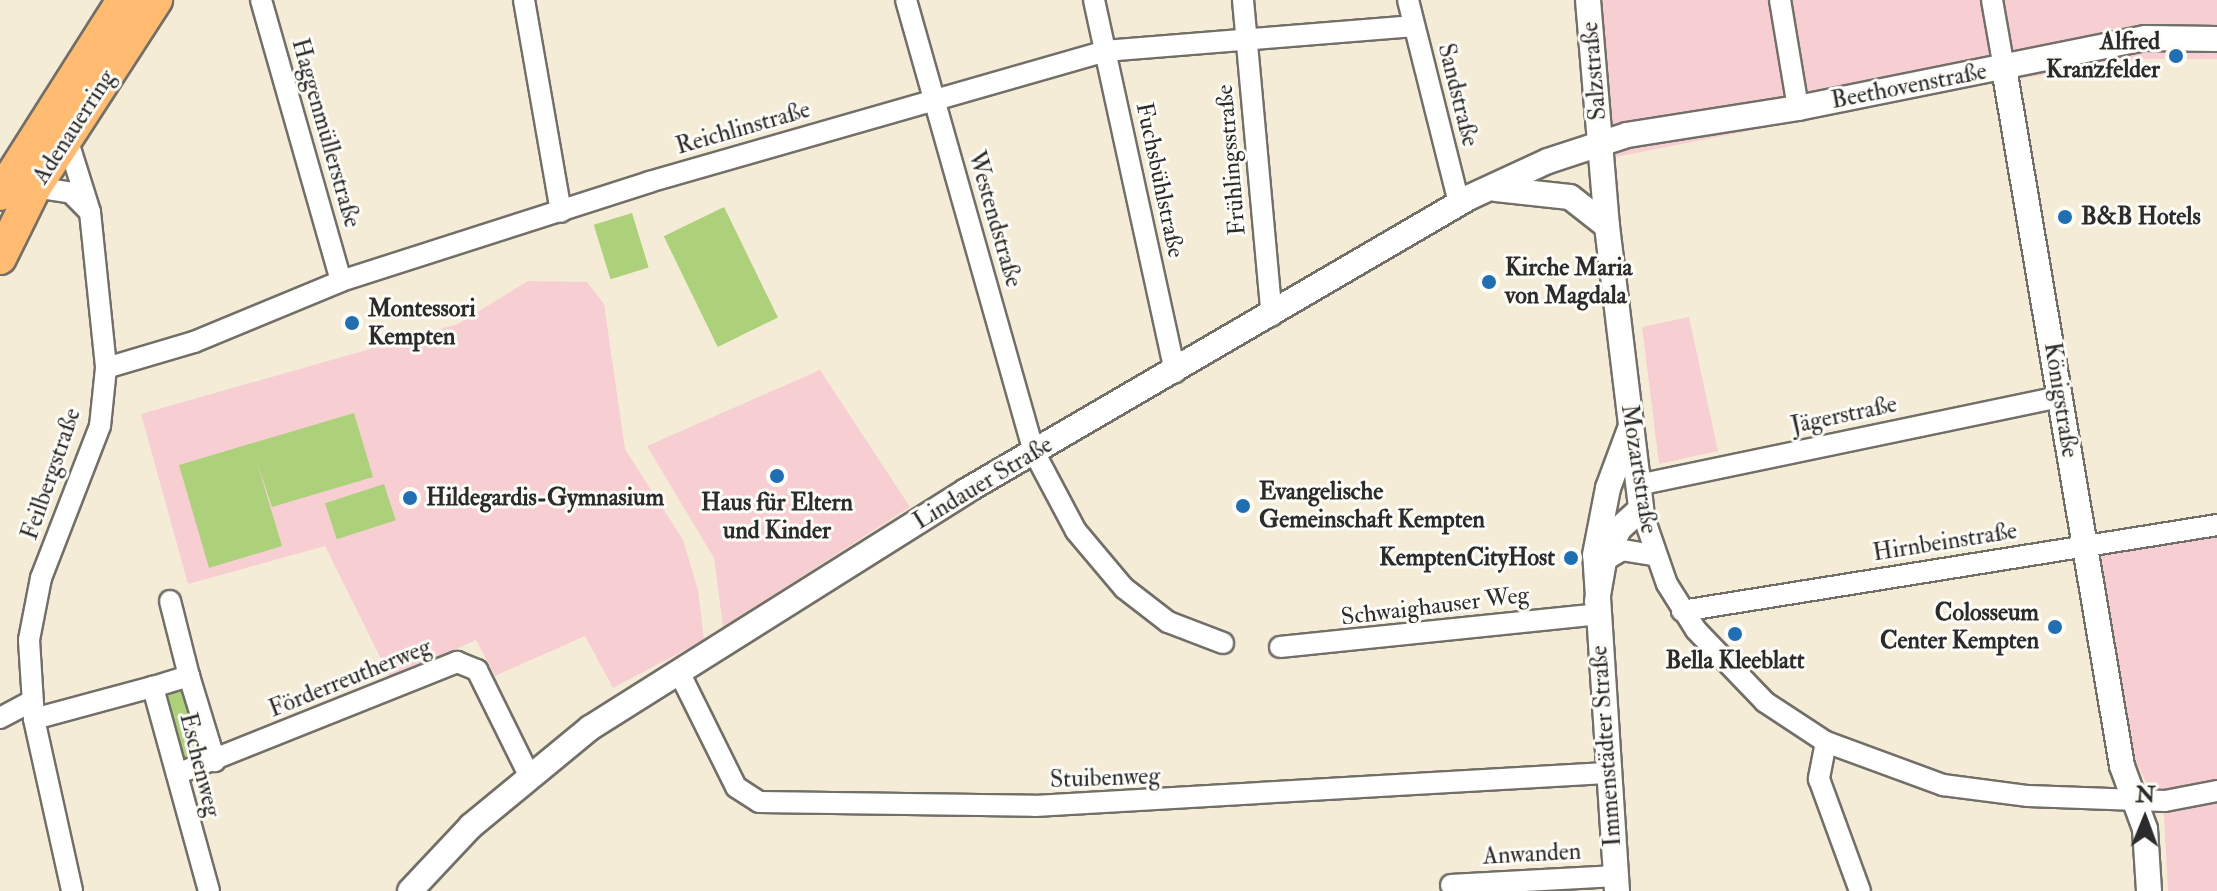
<!DOCTYPE html>
<meta charset="utf-8">
<style>
body{margin:0}
#map{position:relative;width:2217px;height:891px;overflow:hidden;background:#f5ecd8;font-family:"IM FELL Double Pica",serif}
div>[style]{position:absolute}
[style*='--x']{left:calc(var(--x)*1px);top:calc(var(--y)*1px);width:calc(var(--w)*1px);rotate:calc(var(--a)*1deg)}
.built>*{inset:0;background:#f7cfd3}
.green>*{inset:0;background:#add07a;transform-origin:0 0}
.roads{filter:drop-shadow(2px 0 #726f68) drop-shadow(-2px 0 #726f68) drop-shadow(0 2px #726f68) drop-shadow(0 -2px #726f68)}
.minor>*{height:20px;margin:-10px;padding:0 10px;transform-origin:10px;border-radius:10px;background:#fff}
.tertiary>*{height:24px;margin:-12px;padding:0 12px;transform-origin:12px;border-radius:12px;background:#fff}
.primary>*{height:32px;margin:-16px;padding:0 16px;transform-origin:16px;border-radius:16px;background:#febb71}
.dots>*{width:22px;height:22px;translate:-50% -50%;box-sizing:border-box;border:4px solid #fdfcf7;border-radius:50%}
span{translate:-50% -50%;white-space:nowrap;text-align:center;line-height:1.15;-webkit-text-stroke:6px #fdfcf7;paint-order:stroke}
.poi-label{font-size:24px;color:#2b2b2b;font-weight:700}
.right{translate:-100% -50%;text-align:right}
.left{translate:0 -50%;text-align:left}
.street-label{font-size:24px;color:#2b2b2b}
.north{position:absolute;left:2105px;top:779px;width:80px;height:80px;-webkit-text-stroke:6px #fdfcf7;paint-order:stroke;rotate:1deg;font-size:22px;font-weight:700;line-height:32px;text-align:center;color:#2b2b2b}
.north::after{content:'';display:block;margin:auto;width:28px;height:36px;background:#2b2b2b;clip-path:polygon(50% 0,100% 100%,50% 72%,0 100%)}
</style>
<div id="map">
<div class="built">
<div style="clip-path:polygon(1598px 0,2217px 0,2217px 59px,2144px 59px,1993px 83px,1610px 158px)"></div>
<div style="clip-path:polygon(528px 281px,587px 282px,604px 304px,625px 449px,683px 540px,698px 590px,704px 640px,613px 688px,585px 636px,495px 676px,476px 640px,391px 679px,325px 546px,188px 584px,141px 414px,458px 324px)"></div>
<div style="clip-path:polygon(1689px 317px,1718px 451px,1659px 464px,1642px 327px)"></div>
<div style="clip-path:polygon(820px 370px,910px 507px,723px 627px,714px 558px,647px 446px)"></div>
<div style="clip-path:polygon(2217px 532px,2217px 891px,2168px 891px,2164px 816px,2138px 766px,2127px 762px,2091px 550px)"></div>
</div>
<div class="green">
<div style="left:724px;top:207px;width:123px;height:67px;rotate:64deg"></div>
<div style="left:632px;top:213px;width:57px;height:40px;rotate:73deg"></div>
<div style="clip-path:polygon(354px 413px,373px 477px,272px 507px,256px 459px,282px 546px,209px 568px,179px 465px)"></div>
<div style="left:384px;top:484px;width:38px;height:62px;rotate:72deg"></div>
<div style="left:186px;top:689px;width:66px;height:23px;rotate:74deg"></div>
</div>
<div class="roads">
<div class="minor">
<div style="--x:261;--y:0;--w:292;--a:74.1"></div>
<div style="--x:524;--y:0;--w:215;--a:80.1"></div>
<div style="--x:906;--y:0;--w:470;--a:74.2"></div>
<div style="--x:1034;--y:452;--w:89;--a:62"></div>
<div style="--x:1076;--y:531;--w:75;--a:49.9"></div>
<div style="--x:1124;--y:588;--w:56;--a:37.7"></div>
<div style="--x:1168;--y:622;--w:59;--a:20.9"></div>
<div style="--x:1094;--y:0;--w:381;--a:77.7"></div>
<div style="--x:1243;--y:0;--w:317;--a:84.8"></div>
<div style="--x:1408;--y:0;--w:209;--a:75.9"></div>
<div style="--x:1780;--y:0;--w:109;--a:80.5"></div>
<div style="--x:1992;--y:0;--w:69;--a:80"></div>
<div style="--x:64;--y:129;--w:87;--a:72.6"></div>
<div style="--x:90;--y:212;--w:157;--a:84.1"></div>
<div style="--x:106;--y:368;--w:58;--a:95.9"></div>
<div style="--x:100;--y:426;--w:163;--a:111.2"></div>
<div style="--x:41;--y:578;--w:63;--a:101"></div>
<div style="--x:29;--y:640;--w:79;--a:86.4"></div>
<div style="--x:34;--y:719;--w:176;--a:77.5"></div>
<div style="--x:35;--y:187;--w:36;--a:9"></div>
<div style="--x:71;--y:193;--w:27;--a:45"></div>
<div style="--x:106;--y:368;--w:92;--a:-16.5"></div>
<div style="--x:194;--y:342;--w:159;--a:-22.5"></div>
<div style="--x:341;--y:281;--w:324;--a:-17.8"></div>
<div style="--x:649;--y:182;--w:474;--a:-16"></div>
<div style="--x:1105;--y:51;--w:310;--a:-4.6"></div>
<div style="--x:1638;--y:485;--w:432;--a:-11.8"></div>
<div style="--x:1641;--y:509;--w:79;--a:70.9"></div>
<div style="--x:1667;--y:584;--w:54;--a:57.8"></div>
<div style="--x:1696;--y:630;--w:100;--a:46.2"></div>
<div style="--x:1765;--y:702;--w:73;--a:33.3"></div>
<div style="--x:1826;--y:742;--w:125;--a:20.2"></div>
<div style="--x:1943;--y:785;--w:86;--a:7.4"></div>
<div style="--x:2028;--y:796;--w:137;--a:2.1"></div>
<div style="--x:2165;--y:801;--w:53;--a:-10.9"></div>
<div style="--x:1604;--y:561;--w:21;--a:-31"></div>
<div style="--x:1622;--y:550;--w:32;--a:9"></div>
<div style="--x:170;--y:601;--w:77;--a:75.8"></div>
<div style="--x:1682;--y:611;--w:542;--a:-9.13"></div>
<div style="--x:1280;--y:647;--w:319;--a:-5.9"></div>
<div style="--x:680;--y:674;--w:126;--a:63.6"></div>
<div style="--x:736;--y:787;--w:27;--a:33"></div>
<div style="--x:759;--y:802;--w:276;--a:0.8"></div>
<div style="--x:1035;--y:806;--w:572;--a:-3.31"></div>
<div style="--x:0;--y:718;--w:36;--a:-28"></div>
<div style="--x:34;--y:719;--w:123;--a:-15.1"></div>
<div style="--x:1826;--y:742;--w:38;--a:101"></div>
<div style="--x:1819;--y:779;--w:119;--a:69.9"></div>
<div style="--x:177;--y:774;--w:302;--a:-21.8"></div>
<div style="--x:457;--y:662;--w:22;--a:22"></div>
<div style="--x:477;--y:670;--w:117;--a:63.7"></div>
<div style="--x:1451;--y:885;--w:165;--a:-3.1"></div>
<div style="--x:209;--y:891;--w:212;--a:-105.4"></div>
<div style="--x:153;--y:687;--w:38;--a:-17"></div>
<div style="--x:189;--y:676;--w:89;--a:73"></div>
</div>
<div class="tertiary">
<div style="--x:1588;--y:0;--w:227;--a:85.2"></div>
<div style="--x:1607;--y:226;--w:285;--a:83.1"></div>
<div style="--x:1641;--y:509;--w:30;--a:138"></div>
<div style="--x:1619;--y:529;--w:35;--a:115"></div>
<div style="--x:1604;--y:561;--w:41;--a:99.9"></div>
<div style="--x:2004;--y:68;--w:708;--a:80.4"></div>
<div style="--x:2122;--y:766;--w:67;--a:69.9"></div>
<div style="--x:2145;--y:829;--w:62;--a:86.3"></div>
<div style="--x:1496;--y:189;--w:74;--a:6.2"></div>
<div style="--x:1570;--y:197;--w:47;--a:38.1"></div>
<div style="--x:410;--y:891;--w:89;--a:-46.8"></div>
<div style="--x:471;--y:826;--w:154;--a:-39.5"></div>
<div style="--x:590;--y:728;--w:444;--a:-32.2"></div>
<div style="--x:966;--y:491;--w:583;--a:-30.26"></div>
<div style="--x:1470;--y:197;--w:86;--a:-24.8"></div>
<div style="--x:1548;--y:161;--w:83;--a:-18.2"></div>
<div style="--x:1627;--y:135;--w:173;--a:-9"></div>
<div style="--x:1798;--y:108;--w:354;--a:-11.4"></div>
<div style="--x:2145;--y:38;--w:72;--a:0.8"></div>
<div style="--x:1617;--y:891;--w:337;--a:-93.7"></div>
<div style="--x:1595;--y:555;--w:68;--a:-79"></div>
<div style="--x:1608;--y:488;--w:63;--a:-69.6"></div>
</div>
<div class="primary">
<div style="--x:0;--y:194;--w:230;--a:-57.6"></div>
<div style="--x:0;--y:258;--w:79;--a:-63.8"></div>
<div style="--x:35;--y:187;--w:223;--a:-57.1"></div>
</div>
</div>
<div class="dots">
<div style="left:2176px;top:56px;background:#1f6fb2"></div>
<div style="left:2065px;top:217px;background:#1f6fb2"></div>
<div style="left:1489px;top:282px;background:#1f6fb2"></div>
<div style="left:352px;top:323px;background:#1f6fb2"></div>
<div style="left:777px;top:476px;background:#1f6fb2"></div>
<div style="left:410px;top:498px;background:#1f6fb2"></div>
<div style="left:1243px;top:506px;background:#1f6fb2"></div>
<div style="left:1571px;top:558px;background:#1f6fb2"></div>
<div style="left:2055px;top:627px;background:#1f6fb2"></div>
<div style="left:1735px;top:634px;background:#1f6fb2"></div>
</div>
<div class="poi-label">
<span class="right" style="left:2160px;top:56px">Alfred<br>Kranzfelder</span>
<span class="left" style="left:2081px;top:217px">B&amp;B Hotels</span>
<span class="left" style="left:1505px;top:282px">Kirche Maria<br>von Magdala</span>
<span class="left" style="left:368px;top:323px">Montessori<br>Kempten</span>
<span class="left" style="left:1259px;top:506px">Evangelische<br>Gemeinschaft Kempten</span>
<span class="left" style="left:426px;top:498px">Hildegardis-Gymnasium</span>
<span style="left:777px;top:517px">Haus für Eltern<br>und Kinder</span>
<span class="right" style="left:1555px;top:558px">KemptenCityHost</span>
<span class="right" style="left:2039px;top:627px">Colosseum<br>Center Kempten</span>
<span style="left:1735px;top:661px">Bella Kleeblatt</span>
</div>
<div class="street-label">
<span style="left:1594px;top:71px;rotate:-95deg">Salzstraße</span>
<span style="left:1909px;top:86px;rotate:-11deg">Beethovenstraße</span>
<span style="left:1458px;top:95px;rotate:76deg">Sandstraße</span>
<span style="left:74px;top:127px;rotate:-57deg">Adenauerring</span>
<span style="left:743px;top:128px;rotate:-16deg">Reichlinstraße</span>
<span style="left:326px;top:133px;rotate:74deg">Haggenmüllerstraße</span>
<span style="left:1231px;top:160px;rotate:-95deg">Frühlingsstraße</span>
<span style="left:1160px;top:180px;rotate:78deg">Fuchsbühlstraße</span>
<span style="left:995px;top:219px;rotate:74deg">Westendstraße</span>
<span style="left:2061px;top:400px;rotate:81deg">Königstraße</span>
<span style="left:1844px;top:415px;rotate:-12deg">Jägerstraße</span>
<span style="left:1639px;top:469px;rotate:81deg">Mozartstraße</span>
<span style="left:51px;top:474px;rotate:-71deg">Feilbergstraße</span>
<span style="left:983px;top:483px;rotate:-31deg">Lindauer Straße</span>
<span style="left:1945px;top:542px;rotate:-9deg">Hirnbeinstraße</span>
<span style="left:1435px;top:606px;rotate:-7deg">Schwaighauser Weg</span>
<span style="left:350px;top:678px;rotate:-22deg">Förderreutherweg</span>
<span style="left:1606px;top:746px;rotate:-94deg">Immenstädter Straße</span>
<span style="left:200px;top:765px;rotate:76deg">Eschenweg</span>
<span style="left:1105px;top:778px;rotate:-2deg">Stuibenweg</span>
<span style="left:1532px;top:854px;rotate:-3deg">Anwanden</span>
</div>
<div class="north">N</div>
</div>
